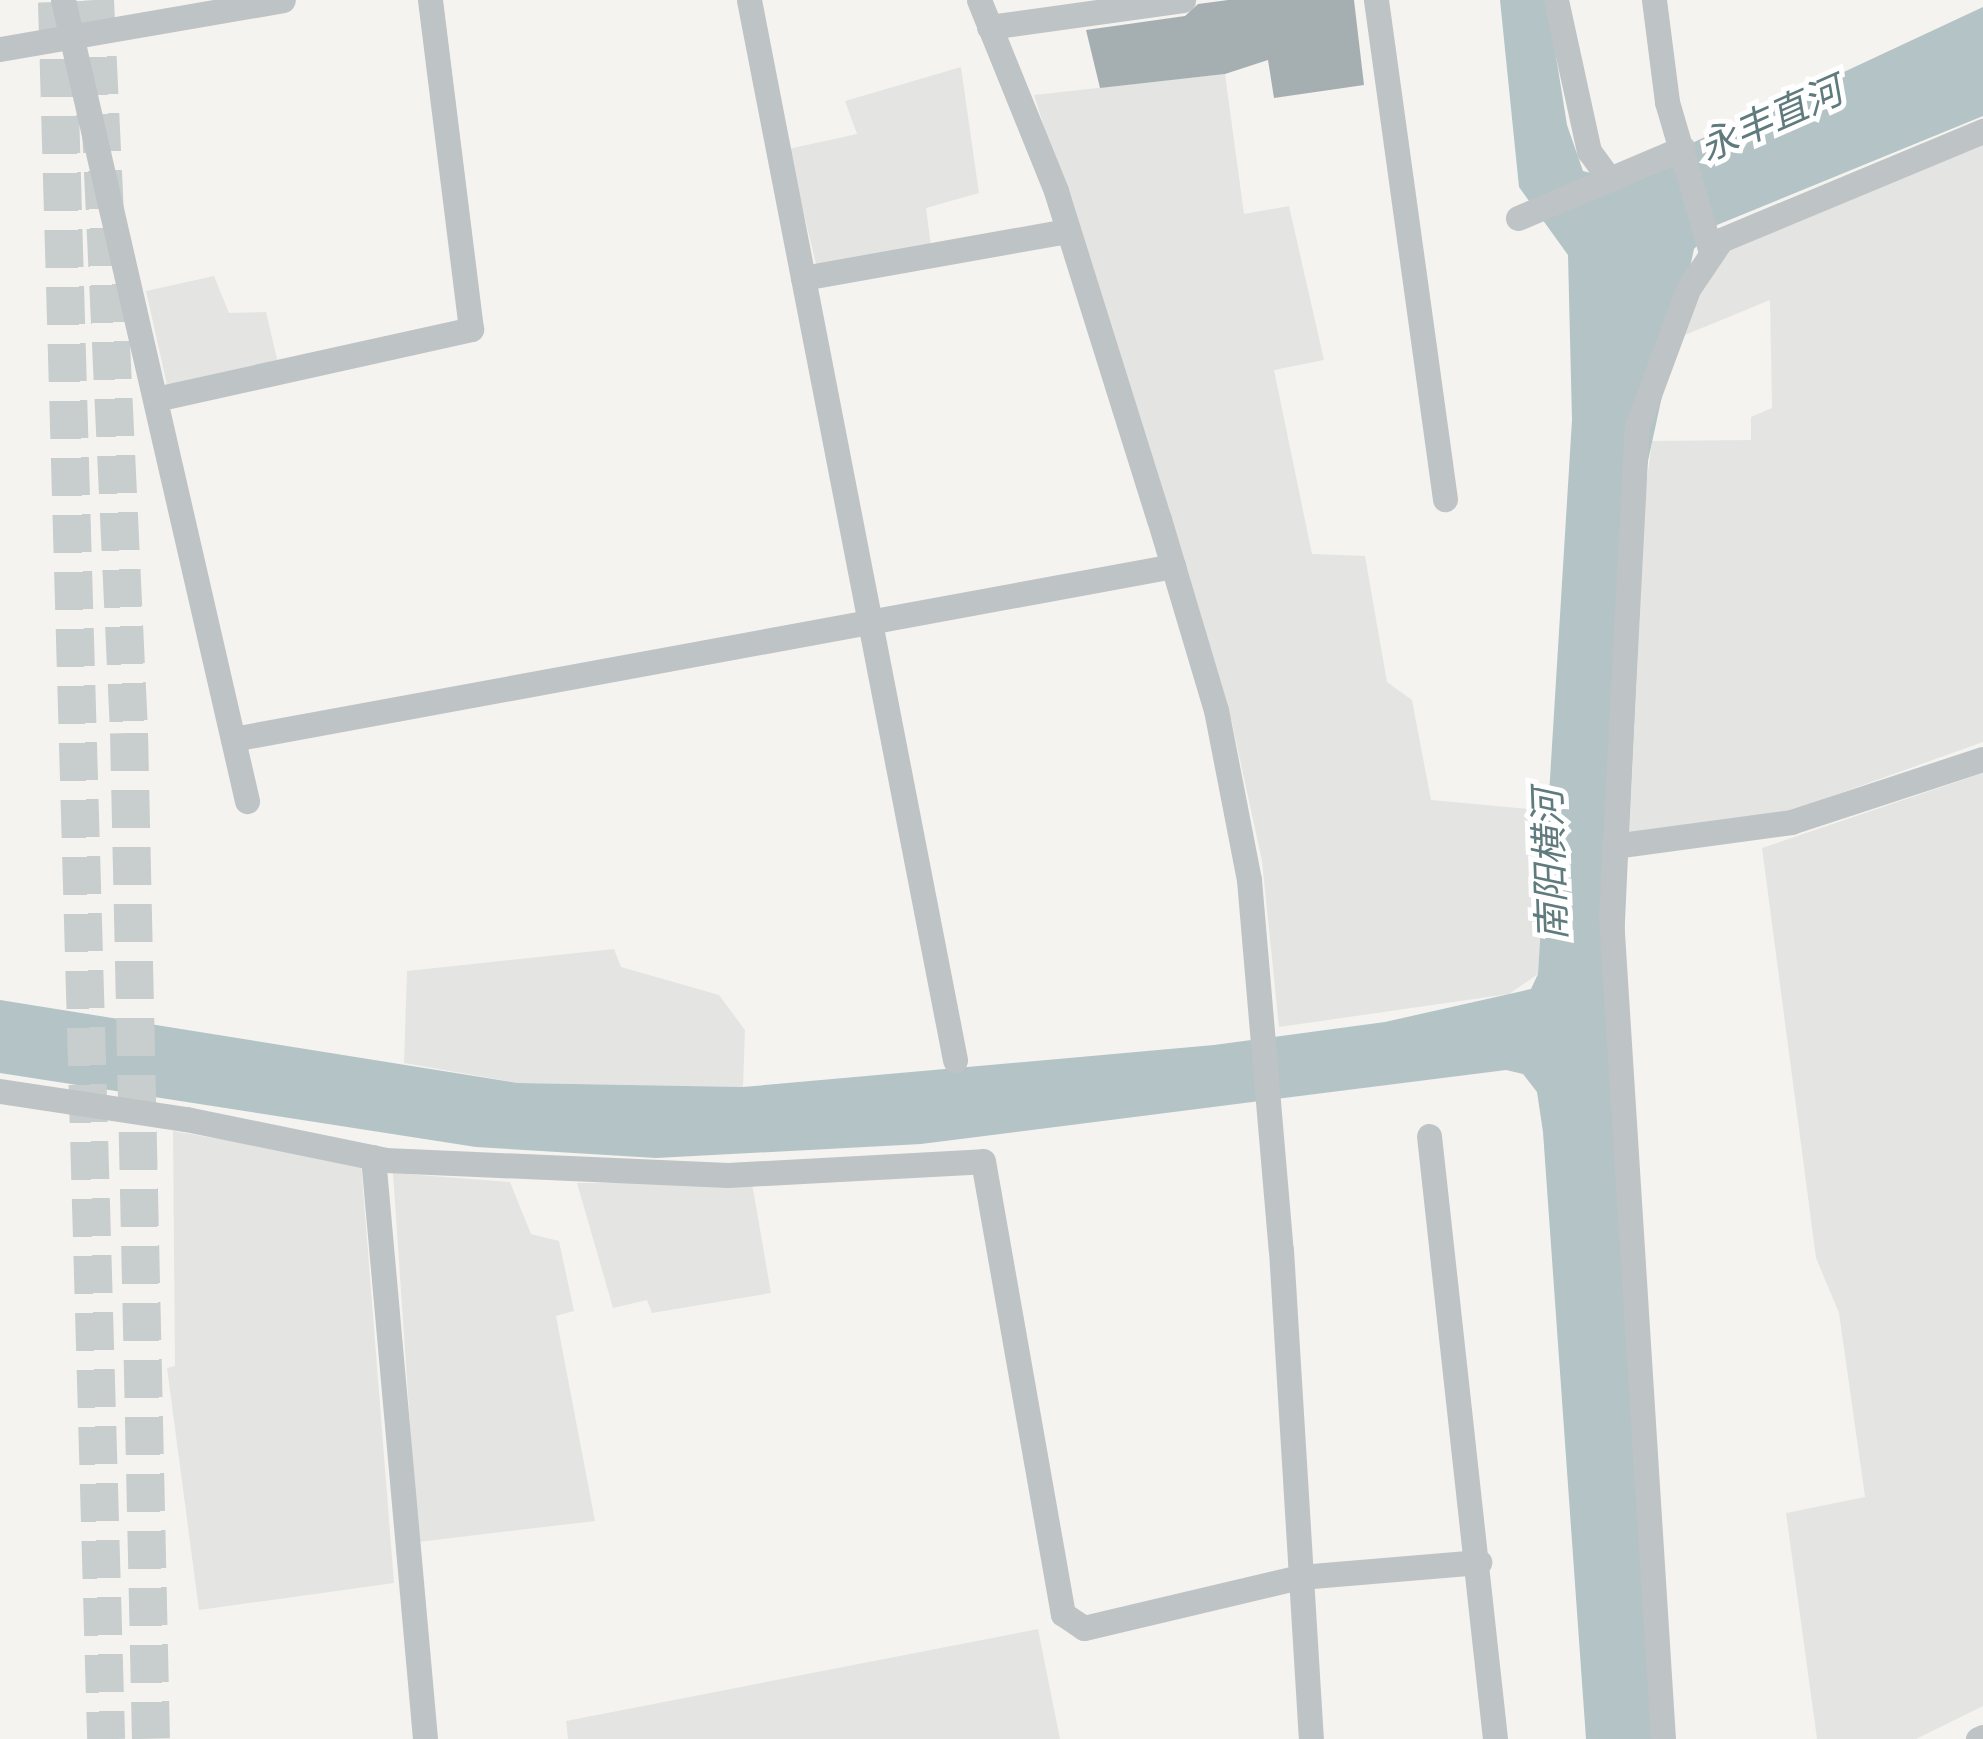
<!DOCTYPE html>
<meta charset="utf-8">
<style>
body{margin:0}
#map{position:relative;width:1983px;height:1739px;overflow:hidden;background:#f4f3ef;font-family:Commissioner,"Noto Sans SC",sans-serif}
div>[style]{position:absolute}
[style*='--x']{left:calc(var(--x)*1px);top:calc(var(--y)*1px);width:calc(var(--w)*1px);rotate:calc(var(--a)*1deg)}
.built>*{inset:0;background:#e4e5e3}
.water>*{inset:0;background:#b4c3c5}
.building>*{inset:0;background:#a5afb2}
.highway-tunnel>*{height:38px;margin-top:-19px;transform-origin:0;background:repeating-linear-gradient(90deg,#c8cece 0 38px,transparent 0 57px)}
.minor>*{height:25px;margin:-12.5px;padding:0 12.5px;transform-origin:12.5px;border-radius:12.5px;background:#bec3c5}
span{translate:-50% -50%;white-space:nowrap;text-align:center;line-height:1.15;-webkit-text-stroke:10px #fff;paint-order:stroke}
.water-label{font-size:38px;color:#5f7b7e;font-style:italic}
</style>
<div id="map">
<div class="built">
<div style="clip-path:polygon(961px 67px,979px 193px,926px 208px,931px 246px,817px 268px,788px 149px,857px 134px,845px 101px)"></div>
<div style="clip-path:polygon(1225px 74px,1244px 214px,1289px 206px,1324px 360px,1274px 370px,1312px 554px,1365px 556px,1387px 682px,1412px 700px,1431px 800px,1549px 811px,1538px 974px,1509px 994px,1279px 1027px,1262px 861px,1232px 723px,1034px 95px)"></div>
<div style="clip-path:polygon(1983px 145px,1983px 742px,1782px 814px,1628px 833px,1641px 526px,1652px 441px,1751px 440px,1751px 417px,1772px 408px,1770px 300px,1685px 335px,1696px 300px,1729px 250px)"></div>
<div style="clip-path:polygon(214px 276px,229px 313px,266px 312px,278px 363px,167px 385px,146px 291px)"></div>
<div style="clip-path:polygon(1983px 773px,1983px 1706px,1916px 1739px,1817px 1739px,1786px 1513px,1865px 1497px,1839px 1313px,1816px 1258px,1762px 848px)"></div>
<div style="clip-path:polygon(614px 949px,621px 967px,719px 995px,745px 1030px,743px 1087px,518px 1083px,404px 1063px,407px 971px)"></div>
<div style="clip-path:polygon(173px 1131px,361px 1163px,394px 1583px,199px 1610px,167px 1368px,175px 1366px)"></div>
<div style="clip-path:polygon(393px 1173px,510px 1182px,531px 1234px,559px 1241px,574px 1311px,556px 1316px,595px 1521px,418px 1542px)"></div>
<div style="clip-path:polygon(577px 1183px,752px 1183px,771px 1293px,652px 1313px,647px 1300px,613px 1308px)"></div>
<div style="clip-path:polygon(1038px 1629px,1060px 1739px,568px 1739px,566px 1721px)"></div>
</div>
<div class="water">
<div style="clip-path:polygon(1500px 0,1547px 0,1567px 125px,1583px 171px,1615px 179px,1983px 7px,1983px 116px,1717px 225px,1694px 249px,1646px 470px,1624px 941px,1662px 1739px,1586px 1739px,1543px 1132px,1537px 1092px,1523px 1074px,1506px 1070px,921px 1144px,656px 1158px,476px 1147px,0 1073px,0 1000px,518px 1083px,743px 1087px,1214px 1045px,1385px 1022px,1531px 989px,1538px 974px,1572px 420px,1568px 255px,1519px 187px)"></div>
</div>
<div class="building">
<div style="clip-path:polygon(1228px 0,1354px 0,1364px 85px,1274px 98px,1268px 60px,1225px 74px,1100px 88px,1086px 30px,1185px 16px,1198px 4px)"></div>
</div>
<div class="highway-tunnel">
<div style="--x:95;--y:0;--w:734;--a:87.34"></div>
<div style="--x:129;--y:733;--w:1006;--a:88.75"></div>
<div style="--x:57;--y:2;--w:1738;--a:88.38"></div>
</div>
<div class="minor">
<div style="--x:63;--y:0;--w:822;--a:77.06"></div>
<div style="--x:749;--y:0;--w:1080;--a:79"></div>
<div style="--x:979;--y:0;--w:206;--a:68"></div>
<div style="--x:1056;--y:191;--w:344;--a:72.6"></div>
<div style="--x:1159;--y:519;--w:199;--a:73.4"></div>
<div style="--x:1216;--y:710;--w:173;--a:79"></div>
<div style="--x:1249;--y:880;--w:371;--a:85.1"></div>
<div style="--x:1281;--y:1250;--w:490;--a:86.5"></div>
<div style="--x:1376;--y:0;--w:504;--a:82.13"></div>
<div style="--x:1556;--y:0;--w:155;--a:77.7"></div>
<div style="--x:1589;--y:151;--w:34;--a:54"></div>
<div style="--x:1654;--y:0;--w:103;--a:82.7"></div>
<div style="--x:1667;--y:102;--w:156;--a:73.7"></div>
<div style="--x:989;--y:27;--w:196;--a:-7.9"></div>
<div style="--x:0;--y:49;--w:287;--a:-9.8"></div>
<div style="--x:1518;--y:218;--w:179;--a:-23"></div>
<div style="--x:803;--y:278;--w:269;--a:-10.1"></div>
<div style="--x:156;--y:399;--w:323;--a:-12.5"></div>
<div style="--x:471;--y:329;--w:332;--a:-97.1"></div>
<div style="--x:233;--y:739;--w:956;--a:-10.43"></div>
<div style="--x:1614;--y:846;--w:179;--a:-7.7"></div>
<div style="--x:1791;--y:822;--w:202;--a:-18.2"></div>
<div style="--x:0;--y:1091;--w:188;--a:8.6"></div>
<div style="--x:186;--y:1119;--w:203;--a:11.6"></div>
<div style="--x:385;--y:1160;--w:343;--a:2.5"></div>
<div style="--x:728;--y:1175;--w:255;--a:-3.1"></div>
<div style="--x:983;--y:1161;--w:460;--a:80"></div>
<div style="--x:1063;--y:1614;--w:25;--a:34"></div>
<div style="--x:1084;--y:1628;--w:222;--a:-13.3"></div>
<div style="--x:1300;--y:1577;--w:180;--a:-4.8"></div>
<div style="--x:1429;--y:1136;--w:607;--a:83.75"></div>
<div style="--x:373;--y:1157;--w:584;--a:84.89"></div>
<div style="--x:1663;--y:1739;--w:824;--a:-93.62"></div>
<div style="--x:1611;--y:917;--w:491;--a:-87"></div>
<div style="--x:1637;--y:427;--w:147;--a:-69.7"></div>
<div style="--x:1688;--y:289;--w:59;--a:-56"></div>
<div style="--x:1721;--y:240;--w:284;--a:-22.6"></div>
<div style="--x:1978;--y:1739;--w:5;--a:-22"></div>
</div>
<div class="water-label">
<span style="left:1770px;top:117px;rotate:-24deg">永丰直河</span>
<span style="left:1548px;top:865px;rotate:-92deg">南阳横河</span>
</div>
</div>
